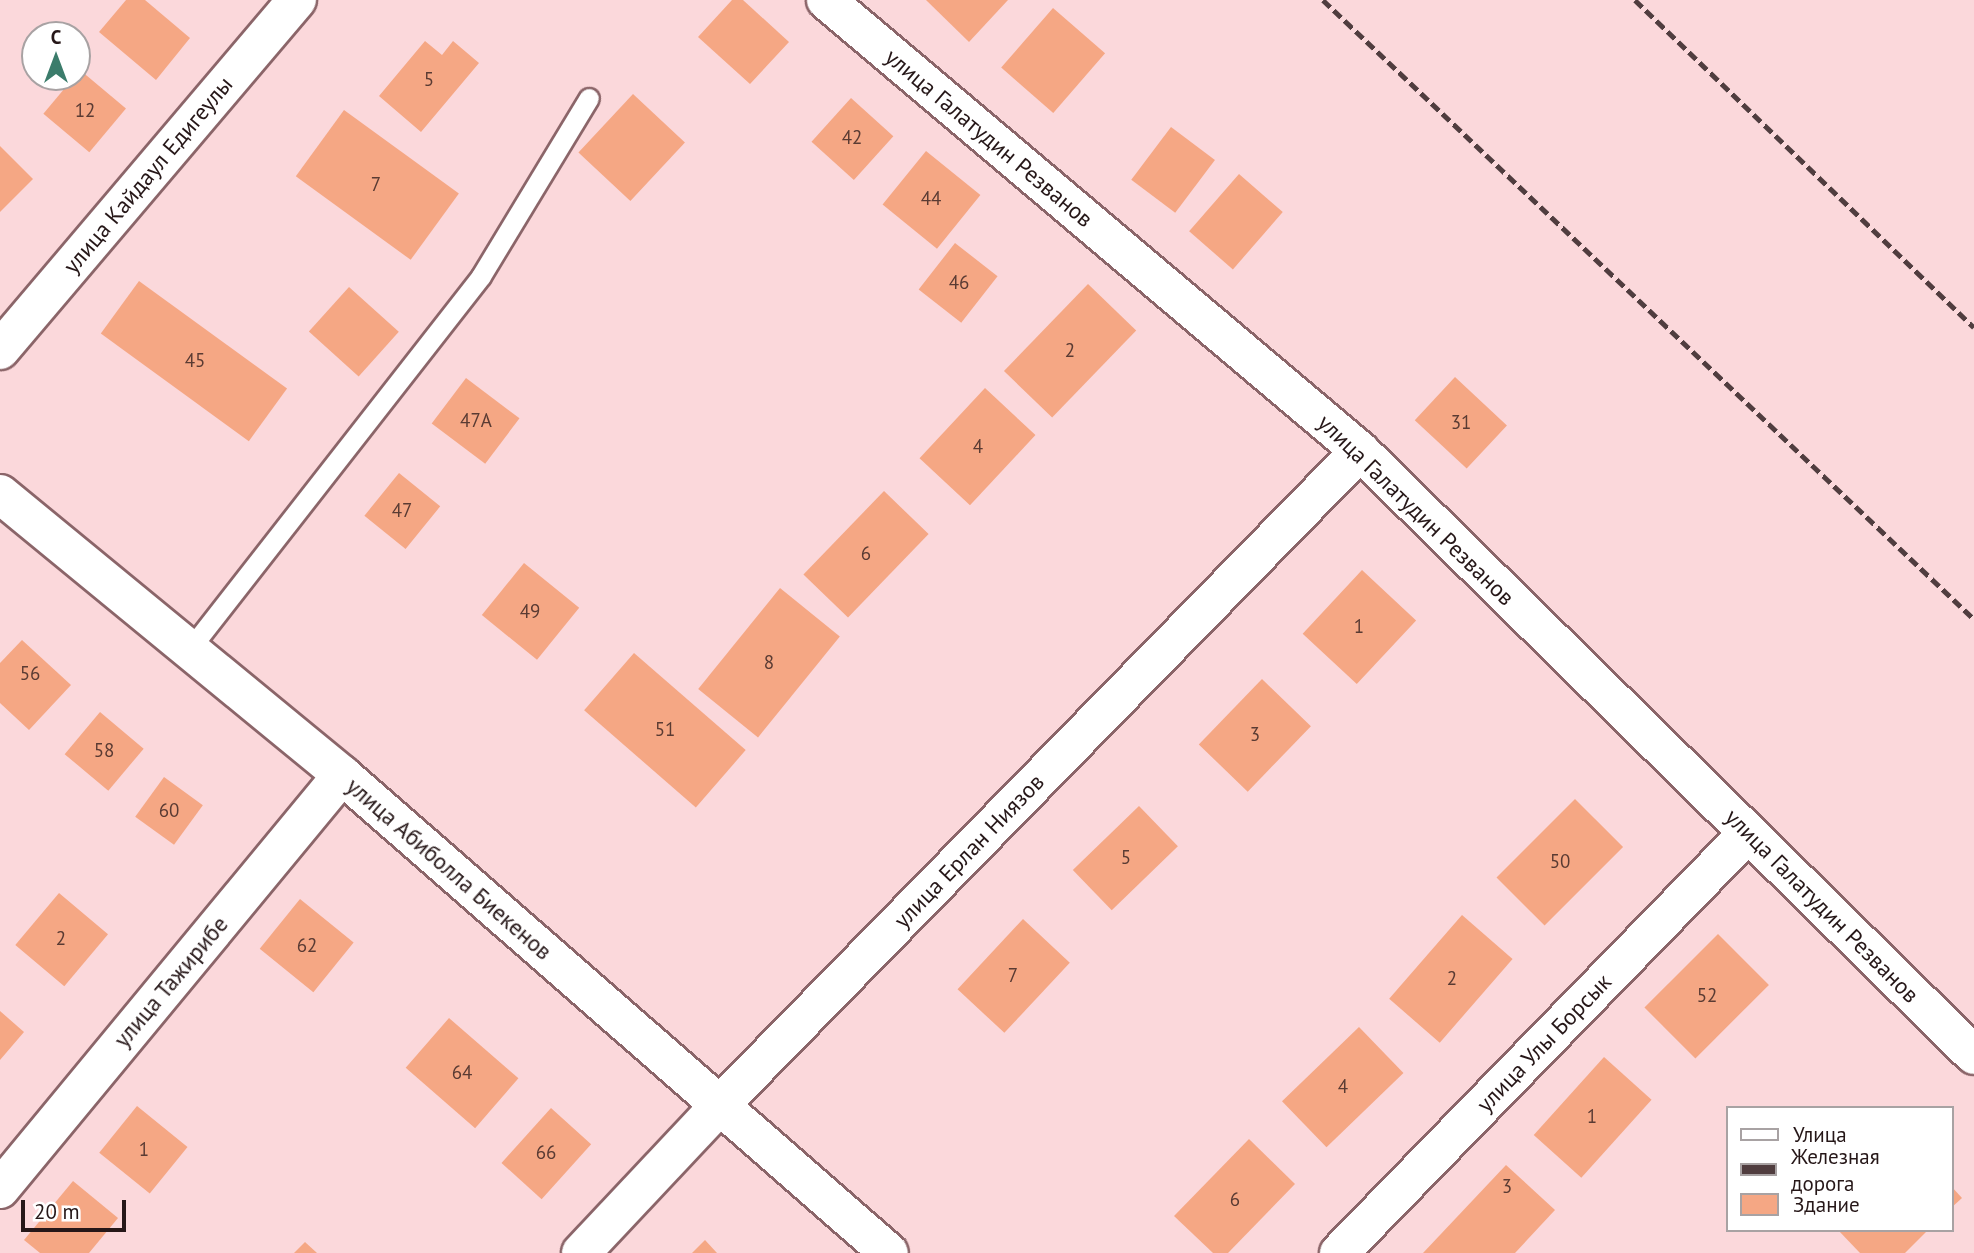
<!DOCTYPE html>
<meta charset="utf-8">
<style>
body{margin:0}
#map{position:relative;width:1974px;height:1253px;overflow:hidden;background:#fbd8db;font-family:"PT Sans",sans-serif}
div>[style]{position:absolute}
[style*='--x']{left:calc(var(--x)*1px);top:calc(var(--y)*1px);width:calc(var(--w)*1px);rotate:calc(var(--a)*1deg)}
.building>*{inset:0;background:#f5a784;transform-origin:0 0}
.roads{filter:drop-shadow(2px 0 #8b6569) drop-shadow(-2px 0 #8b6569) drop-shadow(0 2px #8b6569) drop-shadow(0 -2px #8b6569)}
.lane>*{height:19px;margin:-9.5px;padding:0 9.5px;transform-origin:9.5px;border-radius:9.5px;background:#fff}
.street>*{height:38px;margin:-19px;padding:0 19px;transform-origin:19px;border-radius:19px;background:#fff}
.secondary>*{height:38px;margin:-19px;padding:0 19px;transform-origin:19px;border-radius:19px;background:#fff}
.rail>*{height:5px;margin-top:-2.5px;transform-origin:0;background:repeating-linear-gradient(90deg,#503d3f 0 10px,transparent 0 15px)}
span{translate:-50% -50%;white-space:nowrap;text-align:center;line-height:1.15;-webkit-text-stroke:6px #fff;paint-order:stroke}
.number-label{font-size:19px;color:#5a3b33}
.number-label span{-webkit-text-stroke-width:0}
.street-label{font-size:23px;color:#261718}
.legend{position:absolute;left:1726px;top:1106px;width:228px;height:126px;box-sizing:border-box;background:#fff;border:2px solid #a8a2a3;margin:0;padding:9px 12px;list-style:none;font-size:21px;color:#261718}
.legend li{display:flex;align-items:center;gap:14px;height:35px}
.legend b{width:35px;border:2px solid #a8a2a3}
.north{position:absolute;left:21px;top:21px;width:70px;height:70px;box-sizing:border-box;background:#fff;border:2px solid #a8a2a3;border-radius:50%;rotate:0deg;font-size:19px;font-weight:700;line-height:28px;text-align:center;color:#261718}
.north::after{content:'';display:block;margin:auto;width:24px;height:32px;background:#3b7c6b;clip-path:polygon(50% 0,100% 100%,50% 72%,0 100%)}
.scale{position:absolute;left:21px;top:1200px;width:105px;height:32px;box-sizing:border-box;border:4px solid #261718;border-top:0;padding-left:9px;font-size:21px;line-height:24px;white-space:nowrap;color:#261718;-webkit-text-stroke:5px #fff;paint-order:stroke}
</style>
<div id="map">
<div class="building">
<div style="clip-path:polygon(126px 0,145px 0,190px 38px,156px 80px,99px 32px)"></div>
<div style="clip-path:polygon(732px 0,743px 0,789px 42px,750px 84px,698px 37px)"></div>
<div style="clip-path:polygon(926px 0,1008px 0,969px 42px)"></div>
<div style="left:1053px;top:8px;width:69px;height:79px;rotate:41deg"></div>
<div style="clip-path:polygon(425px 41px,442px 55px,453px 41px,479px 63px,421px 132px,379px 96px)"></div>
<div style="left:80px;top:70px;width:60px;height:57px;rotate:40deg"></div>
<div style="left:633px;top:94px;width:71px;height:80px;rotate:43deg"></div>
<div style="left:851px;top:98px;width:57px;height:59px;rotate:42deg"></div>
<div style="left:344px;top:110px;width:142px;height:82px;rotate:36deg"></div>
<div style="left:1171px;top:127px;width:55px;height:66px;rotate:37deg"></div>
<div style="clip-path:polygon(0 146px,33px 179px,0 212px)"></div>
<div style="left:926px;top:151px;width:70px;height:69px;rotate:39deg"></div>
<div style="left:1239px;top:174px;width:58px;height:76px;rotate:41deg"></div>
<div style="left:955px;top:243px;width:54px;height:59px;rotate:38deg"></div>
<div style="left:139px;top:281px;width:183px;height:65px;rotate:36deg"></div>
<div style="left:1088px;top:284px;width:67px;height:121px;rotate:44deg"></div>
<div style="left:349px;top:287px;width:67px;height:60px;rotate:42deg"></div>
<div style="left:1455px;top:377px;width:71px;height:59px;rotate:43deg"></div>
<div style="left:466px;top:378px;width:67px;height:57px;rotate:37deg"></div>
<div style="left:985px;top:388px;width:69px;height:96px;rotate:43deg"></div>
<div style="left:399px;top:473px;width:53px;height:55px;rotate:39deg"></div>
<div style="left:884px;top:491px;width:62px;height:116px;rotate:44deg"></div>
<div style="left:524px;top:563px;width:71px;height:67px;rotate:39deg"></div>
<div style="left:1362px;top:570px;width:74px;height:87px;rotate:43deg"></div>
<div style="left:780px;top:588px;width:77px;height:130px;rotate:39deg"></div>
<div style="clip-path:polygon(22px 640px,71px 685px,29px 730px,0 703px,0 663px)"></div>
<div style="left:634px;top:653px;width:148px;height:76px;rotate:41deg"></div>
<div style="left:1262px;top:679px;width:68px;height:91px;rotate:44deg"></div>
<div style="left:100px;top:712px;width:57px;height:55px;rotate:40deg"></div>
<div style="left:164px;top:777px;width:48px;height:49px;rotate:36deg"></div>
<div style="left:1575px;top:799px;width:68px;height:111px;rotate:45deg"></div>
<div style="left:1139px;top:806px;width:56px;height:92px;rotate:46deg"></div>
<div style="left:59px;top:893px;width:64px;height:68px;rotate:40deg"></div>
<div style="left:300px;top:899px;width:69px;height:64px;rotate:39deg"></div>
<div style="left:1462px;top:915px;width:67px;height:111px;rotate:41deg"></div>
<div style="left:1023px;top:919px;width:64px;height:96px;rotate:43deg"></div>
<div style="left:1718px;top:934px;width:72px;height:104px;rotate:45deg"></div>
<div style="clip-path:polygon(0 1011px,24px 1032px,0 1060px)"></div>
<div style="left:449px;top:1018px;width:92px;height:66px;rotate:41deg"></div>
<div style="left:1359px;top:1027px;width:64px;height:107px;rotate:46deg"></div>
<div style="left:1604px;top:1057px;width:64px;height:105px;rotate:42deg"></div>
<div style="left:137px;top:1106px;width:65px;height:60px;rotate:39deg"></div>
<div style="left:551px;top:1108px;width:54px;height:74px;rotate:42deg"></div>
<div style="clip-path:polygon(1249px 1139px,1295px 1184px,1228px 1253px,1213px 1253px,1174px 1216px)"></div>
<div style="clip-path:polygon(1506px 1165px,1555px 1210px,1515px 1253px,1423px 1253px)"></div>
<div style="clip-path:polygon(73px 1181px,118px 1218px,89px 1253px,40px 1253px,24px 1240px)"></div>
<div style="clip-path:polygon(1951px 1186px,1962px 1198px,1951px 1208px)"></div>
<div style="clip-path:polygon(1838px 1230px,1928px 1230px,1905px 1253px,1860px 1253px)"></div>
<div style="clip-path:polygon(705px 1240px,717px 1253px,692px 1253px)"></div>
<div style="clip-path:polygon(305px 1242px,317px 1253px,294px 1253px)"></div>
</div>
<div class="roads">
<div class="lane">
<div style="--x:189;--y:650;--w:474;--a:-52"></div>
<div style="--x:481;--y:276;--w:208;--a:-58.8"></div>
</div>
<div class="street">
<div style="--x:826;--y:0;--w:699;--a:40.18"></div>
<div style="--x:1360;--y:451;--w:861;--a:44.53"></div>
<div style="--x:0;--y:350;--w:459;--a:-49.7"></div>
<div style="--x:0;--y:1189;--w:537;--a:-50.44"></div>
<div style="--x:581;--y:1253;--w:203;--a:-46.8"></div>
<div style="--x:720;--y:1105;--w:915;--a:-45.62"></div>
<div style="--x:1339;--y:1253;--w:586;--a:-45.76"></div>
</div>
<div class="secondary">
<div style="--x:0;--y:494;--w:443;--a:39.4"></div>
<div style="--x:342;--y:775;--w:726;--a:41.15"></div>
</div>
</div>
<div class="rail">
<div style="--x:1323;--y:0;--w:898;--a:43.56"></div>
<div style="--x:1635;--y:0;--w:471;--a:44"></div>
</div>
<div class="number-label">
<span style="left:429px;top:80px">5</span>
<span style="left:85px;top:111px">12</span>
<span style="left:852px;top:138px">42</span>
<span style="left:376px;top:185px">7</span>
<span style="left:931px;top:199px">44</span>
<span style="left:959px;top:283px">46</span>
<span style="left:1070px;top:351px">2</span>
<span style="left:195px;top:361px">45</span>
<span style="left:476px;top:421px">47А</span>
<span style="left:1461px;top:423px">31</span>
<span style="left:978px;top:447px">4</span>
<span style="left:402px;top:511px">47</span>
<span style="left:866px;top:554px">6</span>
<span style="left:530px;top:612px">49</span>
<span style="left:1359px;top:627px">1</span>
<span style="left:769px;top:663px">8</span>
<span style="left:30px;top:674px">56</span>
<span style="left:665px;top:730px">51</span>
<span style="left:1255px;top:735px">3</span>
<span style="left:104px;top:751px">58</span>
<span style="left:169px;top:811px">60</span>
<span style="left:1126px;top:858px">5</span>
<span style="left:1560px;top:862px">50</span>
<span style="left:61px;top:939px">2</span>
<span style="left:307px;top:946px">62</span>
<span style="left:1013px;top:976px">7</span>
<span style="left:1452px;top:979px">2</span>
<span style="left:1707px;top:996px">52</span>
<span style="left:462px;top:1073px">64</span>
<span style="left:1343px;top:1087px">4</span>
<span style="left:1592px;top:1117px">1</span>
<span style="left:144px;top:1150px">1</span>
<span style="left:546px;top:1153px">66</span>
<span style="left:1507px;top:1187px">3</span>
<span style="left:1235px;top:1200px">6</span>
</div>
<div class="street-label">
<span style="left:989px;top:138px;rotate:40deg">улица Галатудин Резванов</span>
<span style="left:148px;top:175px;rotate:-50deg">улица Кайдаул Едигеулы</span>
<span style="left:1416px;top:510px;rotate:44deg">улица Галатудин Резванов</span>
<span style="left:969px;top:851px;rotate:-46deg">улица Ерлан Ниязов</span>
<span style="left:449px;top:869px;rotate:41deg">улица Абиболла Биекенов</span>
<span style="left:1822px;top:906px;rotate:45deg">улица Галатудин Резванов</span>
<span style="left:171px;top:982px;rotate:-50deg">улица Тажирибе</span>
<span style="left:1544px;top:1043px;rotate:-46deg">улица Улы Борсык</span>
</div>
<ul class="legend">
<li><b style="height:9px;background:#fff"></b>Улица</li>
<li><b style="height:9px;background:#503d3f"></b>Железная дорога</li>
<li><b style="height:19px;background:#f5a784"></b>Здание</li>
</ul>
<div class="north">С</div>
<div class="scale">20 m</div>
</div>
